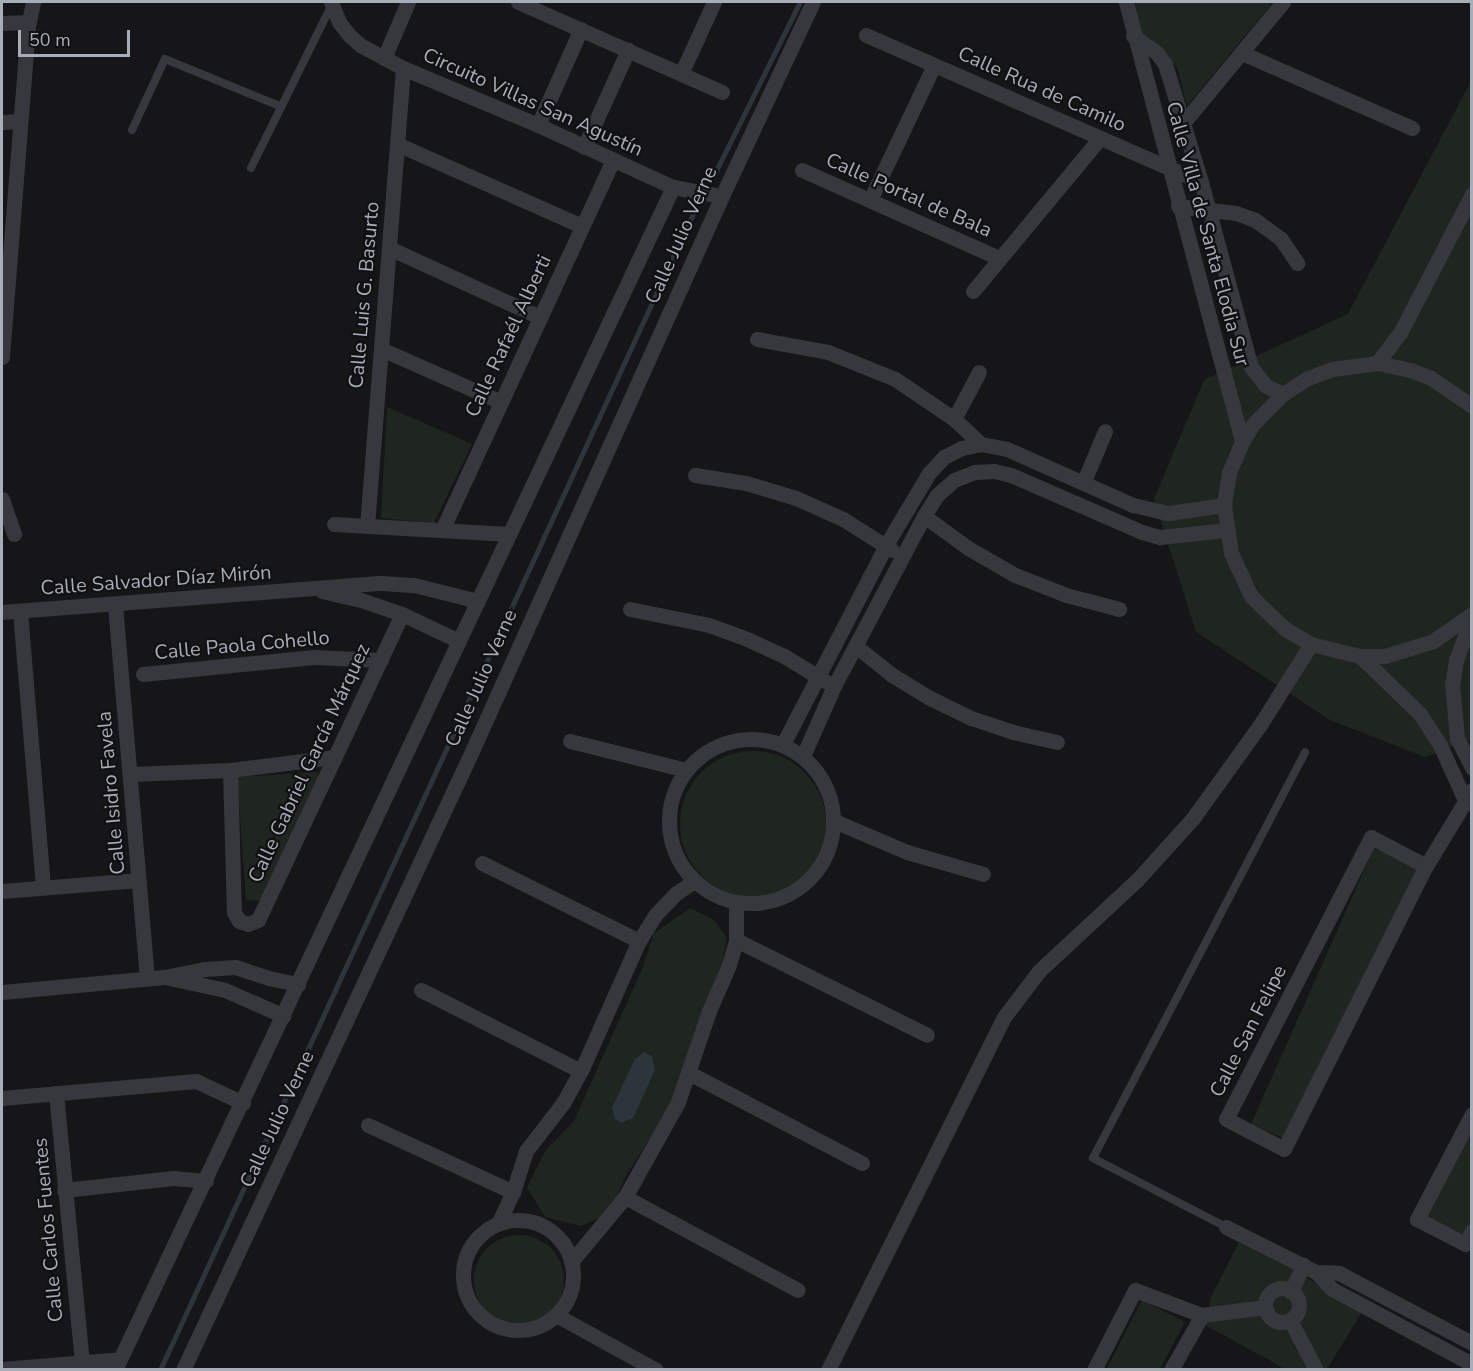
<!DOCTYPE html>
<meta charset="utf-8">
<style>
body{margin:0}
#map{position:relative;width:1473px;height:1371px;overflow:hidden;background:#161618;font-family:"Nunito Sans",sans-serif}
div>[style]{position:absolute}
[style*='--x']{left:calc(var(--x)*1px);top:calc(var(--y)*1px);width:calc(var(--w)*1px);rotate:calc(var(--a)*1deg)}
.green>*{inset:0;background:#1e261f;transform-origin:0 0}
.round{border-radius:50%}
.water>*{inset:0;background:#2c353c}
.stream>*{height:4.5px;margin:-2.25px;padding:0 2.25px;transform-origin:2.25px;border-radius:2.25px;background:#2c353c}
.service>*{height:8px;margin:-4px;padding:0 4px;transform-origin:4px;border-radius:4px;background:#37383d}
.minor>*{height:15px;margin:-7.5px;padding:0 7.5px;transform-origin:7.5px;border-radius:7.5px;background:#37383d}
.minor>.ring{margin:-7.5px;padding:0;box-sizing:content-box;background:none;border:15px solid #37383d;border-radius:50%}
span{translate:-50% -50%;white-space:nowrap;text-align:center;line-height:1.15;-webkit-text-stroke:4.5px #111113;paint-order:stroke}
.street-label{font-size:20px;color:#a8adb8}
.frame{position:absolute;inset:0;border:3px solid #a8adb8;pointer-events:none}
.scale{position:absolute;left:18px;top:30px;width:112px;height:27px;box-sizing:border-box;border:3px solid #a8adb8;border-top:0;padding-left:8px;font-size:18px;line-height:21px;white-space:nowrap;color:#a8adb8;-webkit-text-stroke:4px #111113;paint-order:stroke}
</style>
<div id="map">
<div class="green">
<div style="clip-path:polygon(1135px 2px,1273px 2px,1187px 106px,1177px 67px,1139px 33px)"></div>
<div style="clip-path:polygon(1471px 81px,1471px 740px,1425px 757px,1330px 720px,1196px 632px,1154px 499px,1204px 380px,1348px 314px)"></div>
<div style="clip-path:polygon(387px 407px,472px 444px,434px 523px,381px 518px)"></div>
<div class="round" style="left:680px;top:751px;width:146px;height:146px"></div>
<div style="clip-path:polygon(317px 772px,319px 779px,262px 901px,246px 900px,237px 777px)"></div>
<div style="left:1374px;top:848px;width:49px;height:302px;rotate:24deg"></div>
<div style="clip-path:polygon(690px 908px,714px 920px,727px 938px,721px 970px,668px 1110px,624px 1179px,610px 1213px,581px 1226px,545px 1217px,527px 1187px,545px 1151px,574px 1121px,643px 967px,654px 933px)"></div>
<div style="clip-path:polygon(1471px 1118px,1472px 1234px,1466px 1246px,1418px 1222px)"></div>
<div class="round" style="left:474px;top:1235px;width:90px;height:90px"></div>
<div style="clip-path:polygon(1240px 1240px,1293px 1269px,1362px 1312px,1327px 1369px,1285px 1369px,1205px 1325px,1211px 1297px)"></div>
<div style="clip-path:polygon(1142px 1300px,1185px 1322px,1160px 1369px,1106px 1370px)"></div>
</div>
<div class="water">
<div style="clip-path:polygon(644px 1052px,652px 1056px,655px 1070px,633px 1118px,621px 1123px,615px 1119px,612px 1108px,635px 1059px)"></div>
</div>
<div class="stream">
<div style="--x:711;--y:181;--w:200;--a:-63.6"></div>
<div style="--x:160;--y:1370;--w:1273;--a:-65.25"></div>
</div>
<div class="service">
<div style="--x:132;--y:130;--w:78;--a:-65.1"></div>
<div style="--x:165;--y:59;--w:126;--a:22.3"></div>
<div style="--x:251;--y:168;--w:181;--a:-63.7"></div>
<div style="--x:1226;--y:1227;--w:150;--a:-152.6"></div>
<div style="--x:1093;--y:1158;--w:458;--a:-62.4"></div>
</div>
<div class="minor">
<div style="--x:331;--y:2;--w:22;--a:68"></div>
<div style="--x:339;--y:22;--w:16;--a:52"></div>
<div style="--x:349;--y:35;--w:15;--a:42"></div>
<div style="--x:360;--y:45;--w:49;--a:28.1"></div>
<div style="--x:403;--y:68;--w:147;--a:22.9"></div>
<div style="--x:538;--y:125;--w:149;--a:24.7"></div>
<div style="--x:673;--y:187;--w:50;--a:10.4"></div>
<div style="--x:518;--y:2;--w:223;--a:23.8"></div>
<div style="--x:1126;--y:2;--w:455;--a:75.2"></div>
<div style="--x:2;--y:23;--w:27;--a:-2"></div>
<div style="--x:866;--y:35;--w:366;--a:23.7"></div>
<div style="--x:1133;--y:36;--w:28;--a:35"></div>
<div style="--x:1156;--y:52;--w:15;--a:53"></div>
<div style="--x:1165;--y:64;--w:123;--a:73"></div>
<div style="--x:1201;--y:182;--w:192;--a:74.9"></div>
<div style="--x:1251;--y:367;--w:24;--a:52"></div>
<div style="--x:1266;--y:386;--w:19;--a:25"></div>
<div style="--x:1242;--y:53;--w:186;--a:23.8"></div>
<div style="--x:384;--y:58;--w:61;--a:-66.8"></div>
<div style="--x:681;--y:74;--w:79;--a:-65.4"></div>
<div style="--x:2;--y:122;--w:18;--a:-3"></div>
<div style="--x:1184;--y:122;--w:156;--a:-50.5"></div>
<div style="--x:538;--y:125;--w:105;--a:-65.9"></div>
<div style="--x:397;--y:144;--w:202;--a:23.9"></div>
<div style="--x:584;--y:147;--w:107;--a:-65.6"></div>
<div style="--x:802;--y:170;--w:216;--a:24.1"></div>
<div style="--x:870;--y:200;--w:149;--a:-64.6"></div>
<div style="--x:1178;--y:206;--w:58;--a:6.9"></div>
<div style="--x:1236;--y:213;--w:20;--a:20"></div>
<div style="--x:1255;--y:220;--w:32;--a:36"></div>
<div style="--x:1281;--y:239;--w:29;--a:56"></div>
<div style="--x:389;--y:248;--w:166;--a:24.6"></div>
<div style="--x:973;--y:291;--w:199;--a:-50.3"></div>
<div style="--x:757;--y:339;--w:72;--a:10.4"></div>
<div style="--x:828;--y:352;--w:72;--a:21.9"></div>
<div style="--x:895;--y:379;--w:71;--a:34.1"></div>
<div style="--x:954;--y:419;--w:37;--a:43"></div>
<div style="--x:381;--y:349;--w:131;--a:23.8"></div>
<div style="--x:2;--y:357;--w:332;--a:-85.5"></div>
<div style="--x:28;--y:26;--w:25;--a:-78"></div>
<div style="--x:1377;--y:363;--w:38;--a:-53"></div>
<div style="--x:1400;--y:333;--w:157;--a:-62.6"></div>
<div style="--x:1472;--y:406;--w:50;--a:-145.7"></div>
<div style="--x:1431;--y:378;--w:22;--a:-159"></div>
<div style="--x:1410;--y:370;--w:34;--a:-168"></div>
<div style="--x:1377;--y:363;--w:45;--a:172.4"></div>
<div style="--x:1332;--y:369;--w:28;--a:159"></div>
<div style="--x:1306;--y:379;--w:27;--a:147"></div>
<div style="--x:1283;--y:394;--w:42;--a:135"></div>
<div style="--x:1253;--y:424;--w:21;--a:121"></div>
<div style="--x:1242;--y:442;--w:34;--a:113"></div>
<div style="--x:1229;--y:473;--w:32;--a:99"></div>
<div style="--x:1224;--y:505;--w:49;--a:81.7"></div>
<div style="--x:1231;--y:553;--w:47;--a:65.1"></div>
<div style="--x:1251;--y:596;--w:47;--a:44.1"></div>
<div style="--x:1285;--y:629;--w:30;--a:30"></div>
<div style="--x:1311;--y:644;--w:50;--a:13.8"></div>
<div style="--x:1360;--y:656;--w:25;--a:0"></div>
<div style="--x:1385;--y:656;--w:50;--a:-17.4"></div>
<div style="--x:1433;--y:641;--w:47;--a:-34.7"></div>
<div style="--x:954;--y:419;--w:53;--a:-62"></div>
<div style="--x:695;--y:475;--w:52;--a:8.9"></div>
<div style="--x:746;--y:483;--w:52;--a:16.7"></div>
<div style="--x:796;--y:498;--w:51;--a:24.1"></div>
<div style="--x:843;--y:519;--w:58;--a:32.3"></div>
<div style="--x:1084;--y:481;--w:54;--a:-67.2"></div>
<div style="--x:2;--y:499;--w:37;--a:71"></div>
<div style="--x:924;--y:516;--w:54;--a:36"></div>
<div style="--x:968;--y:548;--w:54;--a:29.9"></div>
<div style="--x:1015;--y:575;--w:55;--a:21.4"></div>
<div style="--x:1066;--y:595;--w:55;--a:14.8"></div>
<div style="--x:334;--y:524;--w:175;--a:3.3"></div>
<div style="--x:367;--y:526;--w:459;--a:-85.5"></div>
<div style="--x:442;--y:530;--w:408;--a:-65.2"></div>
<div style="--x:322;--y:591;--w:37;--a:13"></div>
<div style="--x:358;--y:599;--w:46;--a:18.8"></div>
<div style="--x:402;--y:614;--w:63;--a:25.3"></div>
<div style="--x:115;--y:605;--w:374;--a:85.1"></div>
<div style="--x:630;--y:609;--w:81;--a:11.4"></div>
<div style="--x:709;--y:625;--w:40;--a:20.2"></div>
<div style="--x:747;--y:639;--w:41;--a:24.7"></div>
<div style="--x:784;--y:656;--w:48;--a:31.4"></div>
<div style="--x:2;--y:612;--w:381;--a:-4.4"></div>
<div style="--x:382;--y:583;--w:32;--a:4"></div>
<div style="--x:414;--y:585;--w:66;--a:14"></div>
<div style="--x:20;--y:612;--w:276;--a:85.2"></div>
<div style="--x:1472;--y:617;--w:46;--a:110.4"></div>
<div style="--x:1456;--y:660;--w:24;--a:99"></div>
<div style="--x:1452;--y:684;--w:54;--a:84.7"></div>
<div style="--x:1457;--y:738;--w:34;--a:63"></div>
<div style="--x:857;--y:647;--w:45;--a:38.7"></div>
<div style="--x:892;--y:675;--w:44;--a:31.2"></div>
<div style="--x:930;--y:698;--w:46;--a:26"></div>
<div style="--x:971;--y:718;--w:44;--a:18.4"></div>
<div style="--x:1013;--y:732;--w:45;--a:12.8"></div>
<div style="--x:1360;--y:656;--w:83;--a:44"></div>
<div style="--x:1420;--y:714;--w:37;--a:57"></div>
<div style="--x:1440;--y:745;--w:58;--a:65.6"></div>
<div style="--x:1464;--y:798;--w:8;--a:40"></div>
<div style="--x:143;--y:674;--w:172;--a:-5.7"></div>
<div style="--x:314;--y:657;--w:67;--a:2.6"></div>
<div class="ring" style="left:669px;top:739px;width:149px;height:149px"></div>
<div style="--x:570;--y:741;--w:120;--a:14"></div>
<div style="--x:783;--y:744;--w:224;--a:-62.6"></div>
<div style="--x:886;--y:545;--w:84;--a:-59.2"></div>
<div style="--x:929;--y:473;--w:22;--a:-47"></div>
<div style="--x:944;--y:457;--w:20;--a:-27"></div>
<div style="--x:962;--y:448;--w:19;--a:-12"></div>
<div style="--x:981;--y:444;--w:26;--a:11"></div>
<div style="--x:1007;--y:449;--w:138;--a:24"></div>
<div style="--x:1133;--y:505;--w:37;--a:13"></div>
<div style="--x:1169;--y:513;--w:56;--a:-8.3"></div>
<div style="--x:803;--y:756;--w:77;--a:-66.1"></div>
<div style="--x:834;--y:686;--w:192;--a:-62.1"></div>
<div style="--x:924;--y:516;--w:25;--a:-58"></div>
<div style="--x:937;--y:495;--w:23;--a:-41"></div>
<div style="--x:954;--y:480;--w:22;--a:-21"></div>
<div style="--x:975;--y:472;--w:19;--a:-3"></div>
<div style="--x:994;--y:471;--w:17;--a:13"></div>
<div style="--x:1011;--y:475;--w:143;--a:23.5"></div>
<div style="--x:1142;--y:532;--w:19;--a:16"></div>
<div style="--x:1160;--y:537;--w:65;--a:-6.1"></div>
<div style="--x:230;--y:770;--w:142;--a:88.4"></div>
<div style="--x:234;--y:912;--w:10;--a:61"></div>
<div style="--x:239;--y:921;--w:9;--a:18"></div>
<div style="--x:248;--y:924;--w:11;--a:-22"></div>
<div style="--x:258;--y:920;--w:338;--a:-64.8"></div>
<div style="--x:131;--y:774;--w:99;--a:-2.3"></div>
<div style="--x:230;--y:770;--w:106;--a:-7.1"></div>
<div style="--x:834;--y:821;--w:79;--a:23"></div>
<div style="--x:907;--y:852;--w:79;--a:16.1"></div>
<div style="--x:482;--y:863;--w:175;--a:26.4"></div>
<div style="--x:1426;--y:866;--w:62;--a:-152.2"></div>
<div style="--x:1371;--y:837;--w:317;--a:117.2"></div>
<div style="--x:1226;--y:1119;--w:65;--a:27.3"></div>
<div style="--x:1284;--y:1149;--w:317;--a:-63.4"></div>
<div style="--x:1426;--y:866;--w:89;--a:-58.8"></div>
<div style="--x:2;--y:891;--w:137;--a:-4.6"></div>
<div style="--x:736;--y:940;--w:213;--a:26.4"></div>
<div style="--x:169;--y:978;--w:57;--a:12.1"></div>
<div style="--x:225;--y:990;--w:64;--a:23.8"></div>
<div style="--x:421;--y:990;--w:179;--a:26.9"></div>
<div style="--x:2;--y:992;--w:163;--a:-5.3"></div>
<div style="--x:164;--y:977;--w:42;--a:-11"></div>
<div style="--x:205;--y:969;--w:30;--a:-4"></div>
<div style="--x:235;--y:967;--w:36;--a:18"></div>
<div style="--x:269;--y:978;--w:30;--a:12"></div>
<div style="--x:689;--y:1073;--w:195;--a:27.5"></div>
<div style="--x:56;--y:1093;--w:271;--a:84.5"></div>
<div style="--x:2;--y:1098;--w:195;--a:-5"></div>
<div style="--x:196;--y:1081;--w:52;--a:25.1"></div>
<div style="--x:1472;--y:1114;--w:119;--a:117.6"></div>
<div style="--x:1417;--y:1219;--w:54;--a:27.5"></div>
<div style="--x:1465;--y:1244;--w:15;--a:-62"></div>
<div style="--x:368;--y:1125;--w:160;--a:24.8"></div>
<div style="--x:64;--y:1190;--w:110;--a:-6.3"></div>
<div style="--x:173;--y:1178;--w:33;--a:5"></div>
<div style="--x:625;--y:1197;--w:196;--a:28.3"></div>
<div class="ring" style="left:463px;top:1220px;width:95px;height:95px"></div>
<div style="--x:498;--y:1224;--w:35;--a:-65"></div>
<div style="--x:513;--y:1192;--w:43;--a:-72.4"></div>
<div style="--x:526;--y:1151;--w:61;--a:-52.4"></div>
<div style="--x:563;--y:1103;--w:37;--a:-61"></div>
<div style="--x:581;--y:1071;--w:142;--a:-66"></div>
<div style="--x:639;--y:941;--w:32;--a:-58"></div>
<div style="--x:656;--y:914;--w:28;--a:-46"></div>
<div style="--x:675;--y:894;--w:23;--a:-34"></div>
<div style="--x:1226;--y:1227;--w:101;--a:26.6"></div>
<div style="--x:1316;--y:1272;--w:23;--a:47"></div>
<div style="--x:1332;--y:1289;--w:159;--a:28.2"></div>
<div style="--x:571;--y:1262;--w:85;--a:-50.3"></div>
<div style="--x:625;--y:1197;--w:109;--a:-60.8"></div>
<div style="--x:678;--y:1102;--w:96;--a:-71.2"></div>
<div style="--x:709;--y:1011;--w:50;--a:-66.5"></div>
<div style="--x:729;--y:965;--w:26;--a:-74"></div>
<div style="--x:736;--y:940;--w:37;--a:-90"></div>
<div style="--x:1316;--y:1272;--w:23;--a:2"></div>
<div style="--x:1339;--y:1273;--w:150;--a:27.8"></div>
<div class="ring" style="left:1265px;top:1288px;width:19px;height:19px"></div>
<div style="--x:1291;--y:1292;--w:30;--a:-66"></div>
<div style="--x:556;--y:1315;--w:114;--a:28.8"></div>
<div style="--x:1290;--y:1320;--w:56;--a:62.5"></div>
<div style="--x:2;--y:1369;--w:118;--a:-4.8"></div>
<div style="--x:115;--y:1370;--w:1308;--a:-64.75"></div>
<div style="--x:183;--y:1370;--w:683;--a:-64.97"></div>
<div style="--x:472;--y:751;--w:609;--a:-65.75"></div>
<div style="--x:722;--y:196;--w:214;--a:-64.9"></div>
<div style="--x:828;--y:1370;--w:394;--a:-63.5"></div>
<div style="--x:1004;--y:1017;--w:58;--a:-52.7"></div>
<div style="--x:1039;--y:971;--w:134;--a:-42.9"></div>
<div style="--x:1137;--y:880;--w:84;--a:-47.9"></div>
<div style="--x:1193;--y:818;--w:115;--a:-54.2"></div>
<div style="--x:1260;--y:725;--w:96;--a:-57.8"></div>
<div style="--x:1094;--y:1370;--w:90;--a:-62.9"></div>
<div style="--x:1135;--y:1290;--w:72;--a:20.5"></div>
<div style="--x:1202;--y:1315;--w:64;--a:-7.2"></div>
<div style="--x:1171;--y:1370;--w:63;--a:-60.6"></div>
</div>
<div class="street-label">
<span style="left:1042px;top:89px;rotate:24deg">Calle Rua de Camilo</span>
<span style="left:533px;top:102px;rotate:24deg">Circuito Villas San Agustín</span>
<span style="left:909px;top:195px;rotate:24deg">Calle Portal de Bala</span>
<span style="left:1208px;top:234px;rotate:75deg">Calle Villa de Santa Elodia Sur</span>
<span style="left:681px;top:235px;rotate:-66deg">Calle Julio Verne</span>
<span style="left:364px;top:295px;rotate:-85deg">Calle Luis G. Basurto</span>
<span style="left:508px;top:336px;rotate:-65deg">Calle Rafaél Alberti</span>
<span style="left:156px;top:580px;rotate:-4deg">Calle Salvador Díaz Mirón</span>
<span style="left:242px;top:645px;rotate:-5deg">Calle Paola Cohello</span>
<span style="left:481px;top:678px;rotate:-66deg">Calle Julio Verne</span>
<span style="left:309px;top:763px;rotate:-65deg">Calle Gabriel García Márquez</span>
<span style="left:111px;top:793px;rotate:-95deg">Calle Isidro Favela</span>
<span style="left:1248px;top:1031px;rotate:-63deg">Calle San Felipe</span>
<span style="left:277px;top:1119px;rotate:-65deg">Calle Julio Verne</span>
<span style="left:48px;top:1230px;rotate:-95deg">Calle Carlos Fuentes</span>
</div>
<div class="frame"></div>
<div class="scale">50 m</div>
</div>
